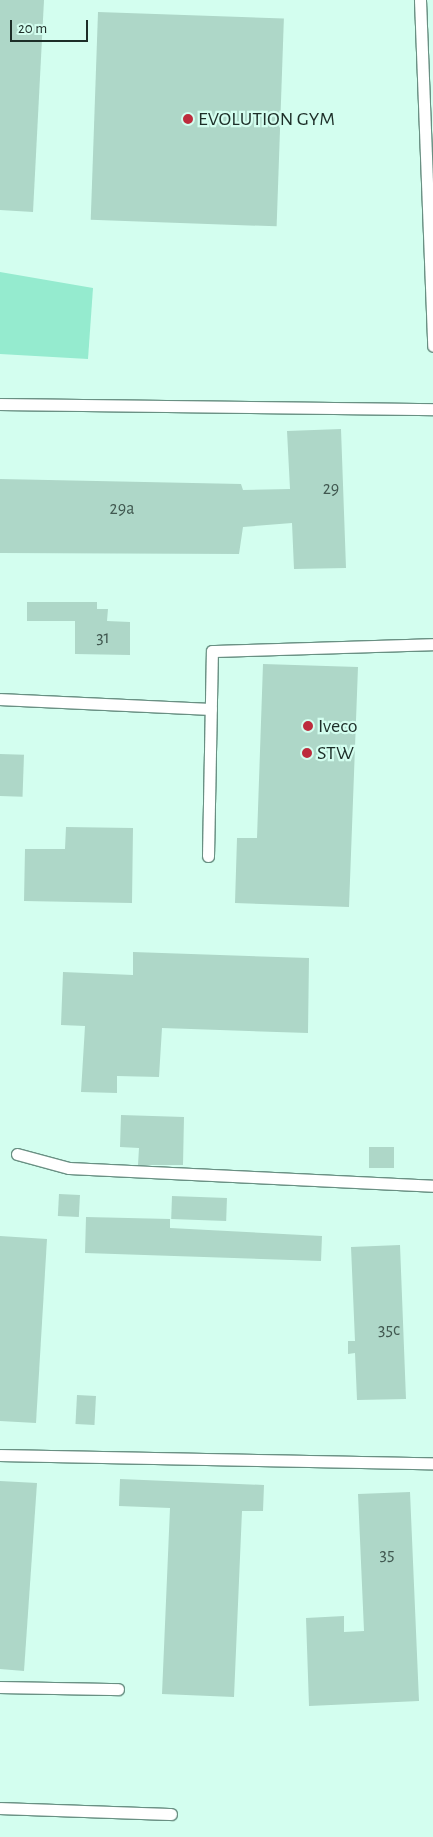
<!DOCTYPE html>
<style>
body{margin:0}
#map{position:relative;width:433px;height:1837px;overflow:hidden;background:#d3feef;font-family:"Alegreya Sans",sans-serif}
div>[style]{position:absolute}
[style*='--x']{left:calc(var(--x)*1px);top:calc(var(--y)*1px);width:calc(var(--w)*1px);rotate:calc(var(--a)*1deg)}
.green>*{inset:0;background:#95ebcf}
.building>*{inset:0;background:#aed7c8;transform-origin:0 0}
.roads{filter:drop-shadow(1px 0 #699083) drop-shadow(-1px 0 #699083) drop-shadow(0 1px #699083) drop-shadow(0 -1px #699083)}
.service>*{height:11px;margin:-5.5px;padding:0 5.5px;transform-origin:5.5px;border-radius:5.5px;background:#fff}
.dots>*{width:14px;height:14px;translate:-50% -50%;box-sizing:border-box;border:2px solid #d3feef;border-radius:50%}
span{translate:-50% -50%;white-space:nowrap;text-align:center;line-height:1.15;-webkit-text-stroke:4.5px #d3feef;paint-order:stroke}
.number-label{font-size:18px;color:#415850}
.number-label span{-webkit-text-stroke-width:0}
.poi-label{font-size:20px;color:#1d2e28}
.left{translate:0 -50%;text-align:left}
.scale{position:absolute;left:10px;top:20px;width:78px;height:22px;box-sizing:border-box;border:2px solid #1d2e28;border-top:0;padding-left:6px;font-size:15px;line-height:18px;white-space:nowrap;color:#1d2e28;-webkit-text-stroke:4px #d3feef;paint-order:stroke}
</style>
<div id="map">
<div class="green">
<div style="clip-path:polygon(0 272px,93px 288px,88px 359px,0 354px)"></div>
</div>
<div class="building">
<div style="clip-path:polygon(0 0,44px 0,33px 212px,0 210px)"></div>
<div style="left:98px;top:12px;width:186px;height:208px;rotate:2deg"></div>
<div style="clip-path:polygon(341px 429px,346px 568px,294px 569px,292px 523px,243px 527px,239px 554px,0 553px,0 479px,241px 484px,243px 490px,290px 489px,287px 431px)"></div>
<div style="clip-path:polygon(27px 602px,97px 602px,97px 609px,108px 609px,107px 621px,130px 622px,130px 655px,75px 654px,75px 621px,27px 621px)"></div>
<div style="clip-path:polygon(263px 664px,358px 667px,349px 907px,235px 903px,237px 838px,257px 838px)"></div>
<div style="left:0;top:754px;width:24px;height:42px;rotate:2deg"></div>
<div style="clip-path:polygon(66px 827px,133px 828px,132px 903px,24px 901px,25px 849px,65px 849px)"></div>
<div style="clip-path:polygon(133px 952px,309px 958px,308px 1033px,162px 1028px,159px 1077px,117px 1076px,117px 1093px,81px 1092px,85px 1026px,61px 1025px,63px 972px,133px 975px)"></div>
<div style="clip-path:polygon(121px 1115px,184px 1117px,183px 1165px,138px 1165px,139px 1148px,120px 1147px)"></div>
<div style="left:369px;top:1147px;width:25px;height:21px"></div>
<div style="left:59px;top:1194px;width:21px;height:22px;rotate:3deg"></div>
<div style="left:172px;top:1196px;width:55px;height:23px;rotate:2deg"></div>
<div style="clip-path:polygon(86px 1217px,170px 1219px,170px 1228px,322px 1236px,321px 1261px,85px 1253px)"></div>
<div style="clip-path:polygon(0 1236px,47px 1239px,36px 1423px,0 1421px)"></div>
<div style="clip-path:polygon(400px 1245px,406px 1399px,357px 1400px,355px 1353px,348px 1354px,348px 1341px,355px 1341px,351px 1247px)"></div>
<div style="left:77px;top:1395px;width:19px;height:29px;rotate:3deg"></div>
<div style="clip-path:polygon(120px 1479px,264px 1485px,263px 1511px,242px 1511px,234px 1697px,162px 1694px,170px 1508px,119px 1506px)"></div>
<div style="clip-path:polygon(0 1481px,37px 1483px,24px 1671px,0 1669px)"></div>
<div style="clip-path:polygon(410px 1492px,419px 1701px,309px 1706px,306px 1618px,344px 1616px,344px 1632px,364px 1631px,358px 1494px)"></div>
</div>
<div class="roads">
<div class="service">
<div style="--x:420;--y:0;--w:346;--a:87.8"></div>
<div style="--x:0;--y:404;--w:433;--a:0.7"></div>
<div style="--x:0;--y:699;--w:211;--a:2.7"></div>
<div style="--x:208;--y:856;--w:205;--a:-88.9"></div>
<div style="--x:212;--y:651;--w:221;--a:-1.8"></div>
<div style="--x:17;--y:1154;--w:54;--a:15.1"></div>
<div style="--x:69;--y:1168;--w:364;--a:2.8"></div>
<div style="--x:0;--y:1455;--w:433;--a:1.1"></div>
<div style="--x:0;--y:1687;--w:118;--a:1"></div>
<div style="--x:0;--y:1808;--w:171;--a:2"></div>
</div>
</div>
<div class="dots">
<div style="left:188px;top:119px;background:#bd2c3d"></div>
<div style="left:308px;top:726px;background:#bd2c3d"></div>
<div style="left:307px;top:753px;background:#bd2c3d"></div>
</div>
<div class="number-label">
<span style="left:331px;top:489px">29</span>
<span style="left:122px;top:509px">29a</span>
<span style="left:103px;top:638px">31</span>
<span style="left:389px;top:1330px">35c</span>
<span style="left:387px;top:1555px">35</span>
</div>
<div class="poi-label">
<span class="left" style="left:198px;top:119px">EVOLUTION GYM</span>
<span class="left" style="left:318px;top:726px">Iveco</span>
<span class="left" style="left:317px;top:753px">STW</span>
</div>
<div class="scale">20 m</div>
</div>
